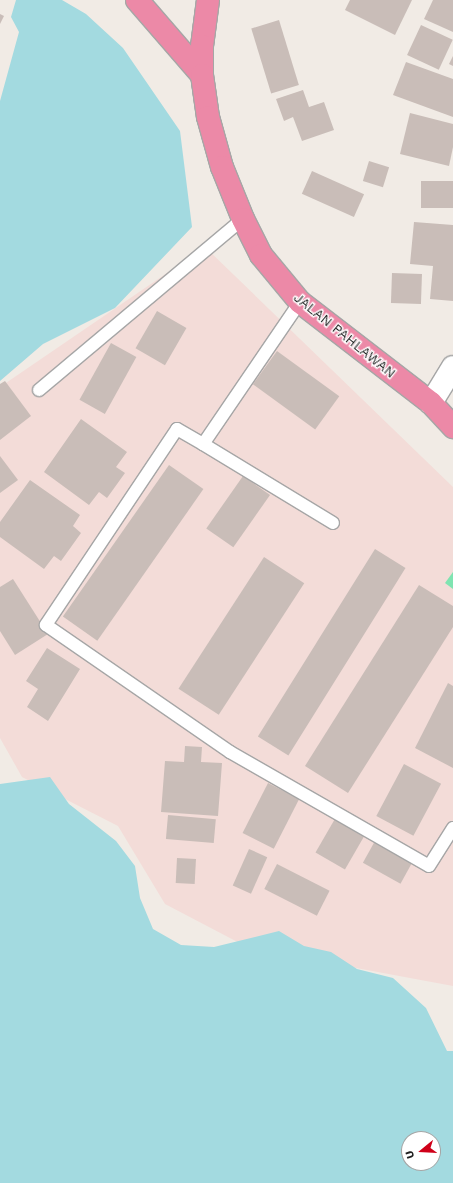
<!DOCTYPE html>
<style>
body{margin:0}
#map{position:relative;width:453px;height:1183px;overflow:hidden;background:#f1ebe5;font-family:"Work Sans",sans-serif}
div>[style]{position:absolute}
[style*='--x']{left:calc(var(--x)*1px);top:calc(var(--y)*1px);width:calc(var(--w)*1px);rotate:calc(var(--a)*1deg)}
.military>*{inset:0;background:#f3dcd8}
.pitch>*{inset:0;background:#7fe4b1}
.water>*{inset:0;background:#a3dae0}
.building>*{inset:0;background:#c9bdb8;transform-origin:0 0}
.roads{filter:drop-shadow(1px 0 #a6a6a6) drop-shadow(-1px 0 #a6a6a6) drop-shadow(0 1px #a6a6a6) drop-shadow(0 -1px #a6a6a6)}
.lane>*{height:12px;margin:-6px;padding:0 6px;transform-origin:6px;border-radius:6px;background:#fff}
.street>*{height:22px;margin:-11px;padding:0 11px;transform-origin:11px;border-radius:11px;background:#fff}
.highway>*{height:22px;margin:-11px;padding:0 11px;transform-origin:11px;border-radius:11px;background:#ec89a7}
span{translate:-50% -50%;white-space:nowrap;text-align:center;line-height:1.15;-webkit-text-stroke:3px #fff;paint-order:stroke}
.street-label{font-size:14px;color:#1f1f1f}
.north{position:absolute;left:401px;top:1131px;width:40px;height:40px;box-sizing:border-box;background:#fff;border:1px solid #a5a5a5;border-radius:50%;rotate:252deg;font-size:11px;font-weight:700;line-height:16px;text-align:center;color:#1f1f1f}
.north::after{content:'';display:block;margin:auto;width:14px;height:18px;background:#cf0019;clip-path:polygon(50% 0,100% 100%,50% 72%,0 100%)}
</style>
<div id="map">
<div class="military">
<div style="clip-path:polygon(205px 247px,453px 487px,453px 986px,249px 948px,165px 904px,118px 826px,22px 777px,0 738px,0 387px)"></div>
</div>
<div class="pitch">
<div style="clip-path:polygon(453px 572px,453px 589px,445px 583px)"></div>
</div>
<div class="water">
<div style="clip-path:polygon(16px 0,62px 0,86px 14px,123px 48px,180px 131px,192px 227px,115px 308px,43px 344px,0 381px,0 101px,19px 32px,11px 17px)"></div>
<div style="clip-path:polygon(evenodd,50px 777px,69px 804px,116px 841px,135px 866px,140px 898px,153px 929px,181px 945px,214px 947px,279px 931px,304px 946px,331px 952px,357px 969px,393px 978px,426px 1008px,447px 1051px,453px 1051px,453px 1183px,0 1183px,0 784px,50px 777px,409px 1139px,433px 1139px,433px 1163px,409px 1163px,409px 1139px)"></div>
</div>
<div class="building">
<div style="clip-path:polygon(350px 0,412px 0,395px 35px,345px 10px)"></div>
<div style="clip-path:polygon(433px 0,453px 0,453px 32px,424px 19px)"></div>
<div style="clip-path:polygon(0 14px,4px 16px,0 24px)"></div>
<div style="left:279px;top:20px;width:68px;height:29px;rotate:73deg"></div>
<div style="left:421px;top:25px;width:35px;height:33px;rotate:25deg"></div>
<div style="clip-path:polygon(453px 56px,453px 66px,449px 64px)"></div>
<div style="clip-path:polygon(406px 62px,453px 79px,453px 117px,393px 95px)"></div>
<div style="clip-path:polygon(303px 90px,309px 107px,324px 102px,334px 130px,302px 141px,293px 117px,284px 121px,276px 99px)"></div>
<div style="clip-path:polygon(410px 113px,453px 124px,453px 147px,449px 166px,400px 154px)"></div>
<div style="left:369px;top:161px;width:21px;height:21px;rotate:17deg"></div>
<div style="left:312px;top:171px;width:57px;height:25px;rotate:24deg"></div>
<div style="left:421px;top:181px;width:32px;height:27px"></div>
<div style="clip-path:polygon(414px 222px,453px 225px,453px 301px,430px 299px,433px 266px,410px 264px)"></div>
<div style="left:392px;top:273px;width:30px;height:30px;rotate:2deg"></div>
<div style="left:157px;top:311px;width:34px;height:43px;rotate:30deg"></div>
<div style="left:111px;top:343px;width:29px;height:65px;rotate:29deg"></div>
<div style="left:277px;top:351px;width:77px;height:41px;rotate:36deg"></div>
<div style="clip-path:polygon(5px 381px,31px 416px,0 440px,0 384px)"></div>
<div style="clip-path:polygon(81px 419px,127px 452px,116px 467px,125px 473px,107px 498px,99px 492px,89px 505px,44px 472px)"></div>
<div style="clip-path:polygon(0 456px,18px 480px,0 493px)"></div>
<div style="left:169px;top:465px;width:42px;height:185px;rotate:35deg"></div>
<div style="left:243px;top:476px;width:33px;height:64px;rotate:35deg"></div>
<div style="clip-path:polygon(30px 480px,80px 515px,73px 526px,81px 533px,61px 561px,54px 556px,44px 569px,0 537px,0 522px)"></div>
<div style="left:375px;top:549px;width:36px;height:221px;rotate:32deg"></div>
<div style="left:264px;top:557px;width:48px;height:157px;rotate:33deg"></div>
<div style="clip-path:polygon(13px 579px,48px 634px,15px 655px,0 631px,0 587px)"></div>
<div style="clip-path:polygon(419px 585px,453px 606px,453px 627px,348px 793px,305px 766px)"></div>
<div style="clip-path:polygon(47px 648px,80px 669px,48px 721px,27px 707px,38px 689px,26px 681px)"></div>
<div style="clip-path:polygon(448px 683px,453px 686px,453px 768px,415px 748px)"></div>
<div style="clip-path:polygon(185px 746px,202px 747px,201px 762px,222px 763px,218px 816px,161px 812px,165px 761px,184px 762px)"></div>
<div style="left:404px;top:764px;width:42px;height:59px;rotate:28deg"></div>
<div style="left:268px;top:783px;width:35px;height:56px;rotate:27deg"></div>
<div style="left:168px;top:815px;width:48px;height:24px;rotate:5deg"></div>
<div style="left:336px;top:817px;width:34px;height:41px;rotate:30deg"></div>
<div style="left:375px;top:841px;width:43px;height:25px;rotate:29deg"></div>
<div style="left:249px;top:849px;width:20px;height:40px;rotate:24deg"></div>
<div style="left:177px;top:858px;width:19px;height:25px;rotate:3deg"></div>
<div style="left:277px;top:864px;width:59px;height:28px;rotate:27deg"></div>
</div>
<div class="roads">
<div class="lane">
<div style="--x:300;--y:302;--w:172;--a:124.3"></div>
<div style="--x:203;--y:444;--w:152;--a:31.3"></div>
<div style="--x:39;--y:390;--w:266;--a:-40"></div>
<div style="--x:203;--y:444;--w:30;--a:-150"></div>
<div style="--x:177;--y:429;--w:236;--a:123.8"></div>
<div style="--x:46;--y:625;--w:224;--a:34.6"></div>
<div style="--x:230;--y:752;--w:229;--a:29.8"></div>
<div style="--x:429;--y:866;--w:45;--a:-57.7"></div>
</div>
<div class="street">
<div style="--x:431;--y:403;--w:42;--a:-58.6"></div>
</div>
<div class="highway">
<div style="--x:137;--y:0;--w:99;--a:49.1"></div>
<div style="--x:208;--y:0;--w:46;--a:97.4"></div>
<div style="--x:202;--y:46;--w:29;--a:90"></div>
<div style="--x:202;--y:75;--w:42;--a:81.9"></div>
<div style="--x:208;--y:117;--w:52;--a:74.4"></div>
<div style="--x:222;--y:167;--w:56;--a:68"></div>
<div style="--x:243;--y:219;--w:40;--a:63.4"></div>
<div style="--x:261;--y:255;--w:61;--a:50.3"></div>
<div style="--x:300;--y:302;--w:165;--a:37.6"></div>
<div style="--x:431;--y:403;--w:33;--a:47"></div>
</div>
</div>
<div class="street-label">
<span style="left:345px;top:335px;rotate:39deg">JALAN PAHLAWAN</span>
</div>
<div class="north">U</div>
</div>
